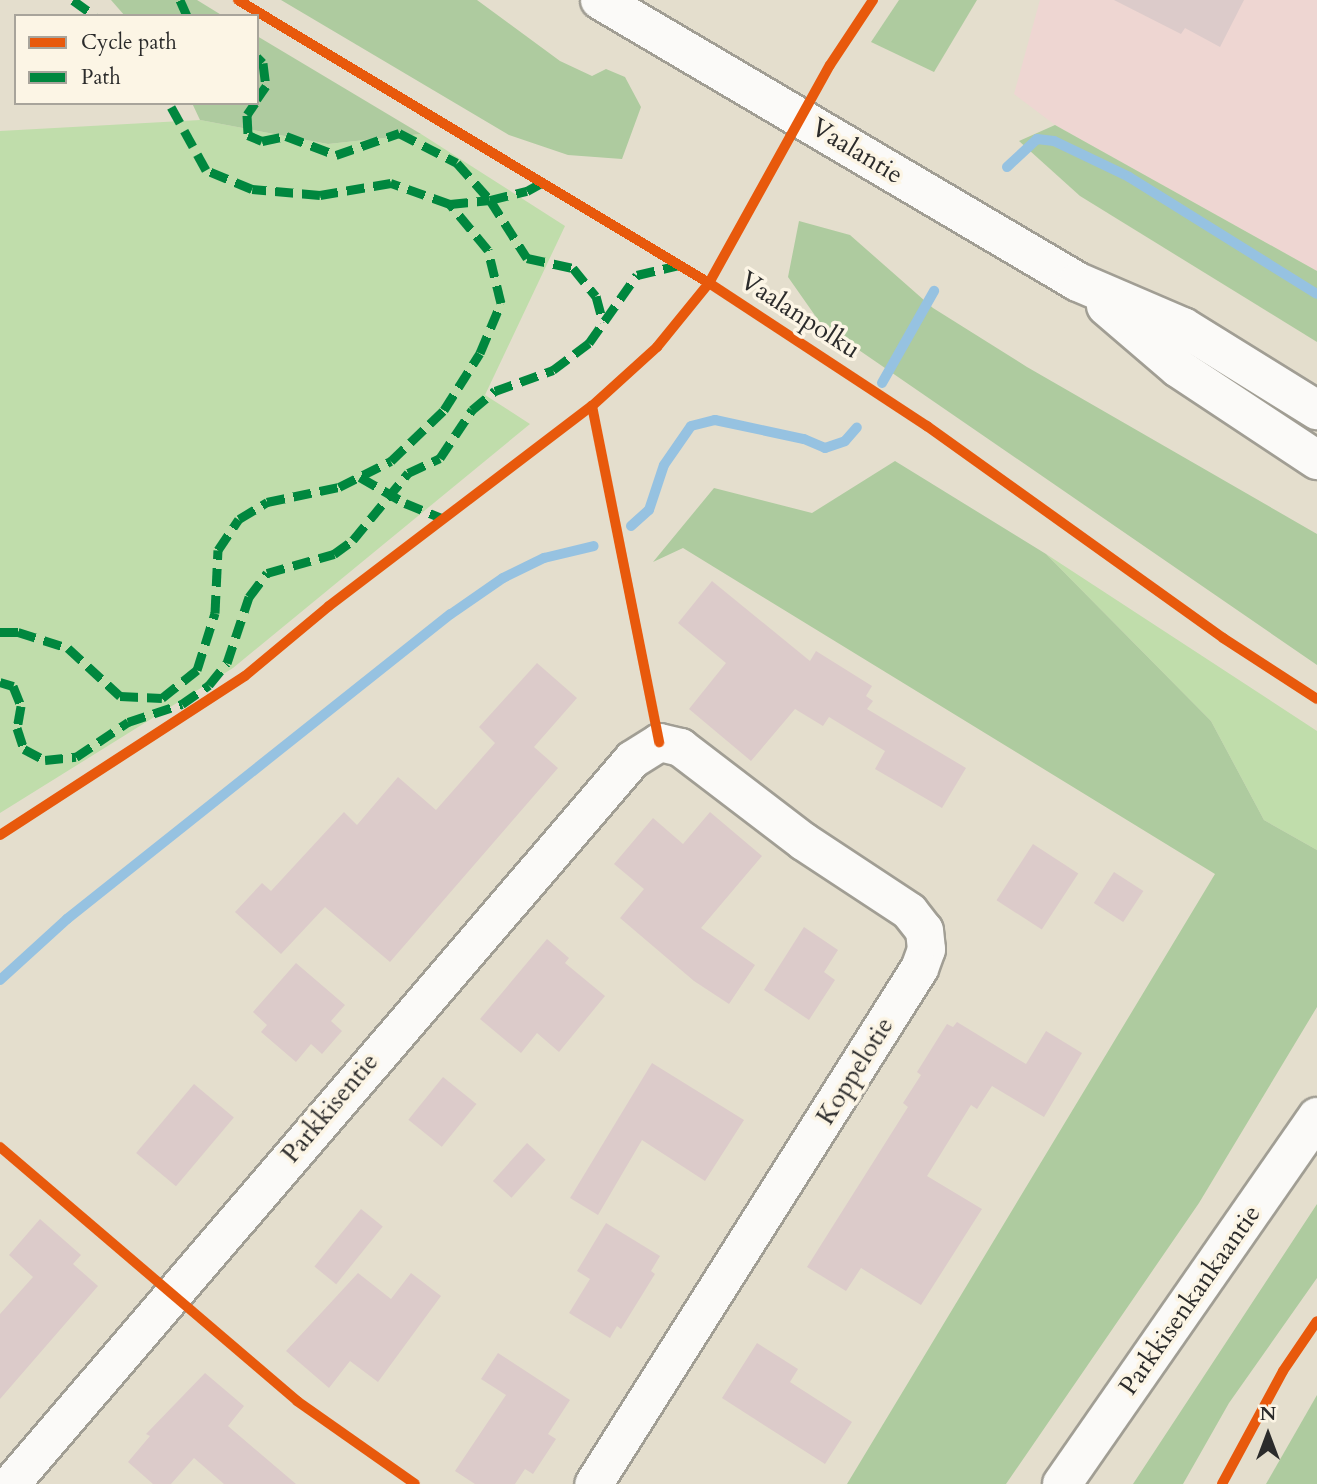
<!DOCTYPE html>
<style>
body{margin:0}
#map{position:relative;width:1317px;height:1484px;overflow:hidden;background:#e4decd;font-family:Cardo,serif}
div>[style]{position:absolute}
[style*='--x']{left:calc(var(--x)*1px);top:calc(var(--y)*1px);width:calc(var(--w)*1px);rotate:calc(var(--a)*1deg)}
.built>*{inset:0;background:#eed6d2}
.green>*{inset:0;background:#c0ddab}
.forest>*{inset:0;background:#aecb9f}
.stream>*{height:10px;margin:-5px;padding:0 5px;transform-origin:5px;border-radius:5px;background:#96c2e1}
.building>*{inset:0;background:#dccbca;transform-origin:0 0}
.roads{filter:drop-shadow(2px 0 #a19e94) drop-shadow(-2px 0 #a19e94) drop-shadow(0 2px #a19e94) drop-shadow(0 -2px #a19e94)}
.minor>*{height:37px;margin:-18.5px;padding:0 18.5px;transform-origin:18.5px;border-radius:18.5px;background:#fbfaf8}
.tertiary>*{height:38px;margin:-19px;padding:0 19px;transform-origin:19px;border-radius:19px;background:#fbfaf8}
.secondary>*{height:38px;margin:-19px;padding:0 19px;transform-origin:19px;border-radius:19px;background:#fbfaf8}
.quiet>*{height:9px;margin-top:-4.5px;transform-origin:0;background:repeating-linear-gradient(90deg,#00873e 0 18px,transparent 0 27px)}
.cycleway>*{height:10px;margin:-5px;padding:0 5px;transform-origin:5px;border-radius:5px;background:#e8590c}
span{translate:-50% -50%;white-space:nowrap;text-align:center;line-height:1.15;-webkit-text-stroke:7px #fcf5e5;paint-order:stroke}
.street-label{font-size:26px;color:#2b2b2b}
.legend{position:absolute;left:14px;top:14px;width:245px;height:91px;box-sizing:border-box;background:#fcf5e5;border:2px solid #a8a49b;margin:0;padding:9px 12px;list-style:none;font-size:21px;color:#2b2b2b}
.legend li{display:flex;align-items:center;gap:14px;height:35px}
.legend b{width:35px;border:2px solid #a8a49b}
.north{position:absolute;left:1233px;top:1400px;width:70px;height:70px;-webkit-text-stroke:5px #fcf5e5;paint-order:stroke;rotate:0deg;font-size:19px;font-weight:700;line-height:28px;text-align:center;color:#2b2b2b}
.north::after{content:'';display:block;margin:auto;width:24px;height:32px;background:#2b2b2b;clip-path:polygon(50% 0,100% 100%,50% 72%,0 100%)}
</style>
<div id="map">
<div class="built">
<div style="clip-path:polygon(1040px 0,1317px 0,1317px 271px,1055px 125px,1014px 94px)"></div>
</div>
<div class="green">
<div style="clip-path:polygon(200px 120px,328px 144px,421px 134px,565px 226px,485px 395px,530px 424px,233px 668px,0 813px,0 131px)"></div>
<div style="clip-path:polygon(1046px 554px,1317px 731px,1317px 850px,1264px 820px,1211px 721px)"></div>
</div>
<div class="forest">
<div style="clip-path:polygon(111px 0,197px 0,223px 16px,125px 16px)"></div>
<div style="clip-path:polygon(281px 0,477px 0,560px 61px,592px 76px,606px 69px,625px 77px,641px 107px,622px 159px,568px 155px,509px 135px)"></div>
<div style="clip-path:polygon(899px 0,977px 0,934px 72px,871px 42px)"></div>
<div style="clip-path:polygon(257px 36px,421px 134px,328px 144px,200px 120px,192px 103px,257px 103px)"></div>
<div style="clip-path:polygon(1055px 125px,1317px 271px,1317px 342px,1080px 196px,1019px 141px)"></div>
<div style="clip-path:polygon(799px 221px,850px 235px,933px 308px,1027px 367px,1317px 534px,1317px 665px,821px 324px,788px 277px)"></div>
<div style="clip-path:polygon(895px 461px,1046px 554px,1211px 721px,1264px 820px,1317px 850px,1317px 1007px,1199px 1203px,1006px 1484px,847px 1484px,1215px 874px,683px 548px,653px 562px,714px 488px,812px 513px)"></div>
<div style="clip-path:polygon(1317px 1204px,1317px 1278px,1229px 1403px,1183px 1484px,1133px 1484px)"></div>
<div style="clip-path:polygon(1317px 1395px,1317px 1484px,1266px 1484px)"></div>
</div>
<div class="stream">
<div style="--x:1007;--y:167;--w:41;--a:-43"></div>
<div style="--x:1037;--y:139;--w:17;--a:7"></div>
<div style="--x:1054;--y:141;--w:83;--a:25.6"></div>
<div style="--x:1129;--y:177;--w:221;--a:31.9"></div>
<div style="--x:882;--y:383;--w:106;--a:-60.5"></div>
<div style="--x:631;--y:526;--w:24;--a:-42"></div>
<div style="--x:649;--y:510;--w:47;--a:-71.6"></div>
<div style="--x:664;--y:465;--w:47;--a:-55.3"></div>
<div style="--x:691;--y:426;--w:25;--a:-14"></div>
<div style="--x:715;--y:420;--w:91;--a:12.1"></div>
<div style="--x:804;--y:439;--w:23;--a:23"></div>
<div style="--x:825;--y:448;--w:21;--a:-19"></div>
<div style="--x:845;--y:441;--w:18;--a:-49"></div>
<div style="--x:0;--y:980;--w:91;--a:-42.3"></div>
<div style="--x:67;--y:919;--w:490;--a:-38.5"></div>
<div style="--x:451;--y:614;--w:63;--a:-34.7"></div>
<div style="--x:503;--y:578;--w:46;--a:-26"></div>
<div style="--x:544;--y:558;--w:51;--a:-13.5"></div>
</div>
<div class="building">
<div style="clip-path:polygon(1114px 0,1244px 0,1220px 47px,1185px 28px,1181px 34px)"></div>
<div style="clip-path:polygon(712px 581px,810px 661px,816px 651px,872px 686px,866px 696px,873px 701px,867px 709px,966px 768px,942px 808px,875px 769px,885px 751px,829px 717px,823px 726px,795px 709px,751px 761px,689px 709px,726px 663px,678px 623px)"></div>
<div style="clip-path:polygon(537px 663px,577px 698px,534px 747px,558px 768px,390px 962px,325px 907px,281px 954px,235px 912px,262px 883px,271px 891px,344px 812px,357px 825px,398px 777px,436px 810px,495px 743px,479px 727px)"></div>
<div style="clip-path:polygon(710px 812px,762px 856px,701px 928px,755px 965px,729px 1004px,694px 981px,620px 918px,644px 889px,614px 864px,653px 818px,683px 844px)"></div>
<div style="left:1033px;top:844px;width:54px;height:67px;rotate:33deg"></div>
<div style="left:1114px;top:872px;width:35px;height:37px;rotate:33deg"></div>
<div style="clip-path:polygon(804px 927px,838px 950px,824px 972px,835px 980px,809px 1020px,764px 990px)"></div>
<div style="clip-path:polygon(547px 939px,569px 958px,565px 963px,605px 996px,559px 1052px,537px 1033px,521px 1053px,480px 1019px)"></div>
<div style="clip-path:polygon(296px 963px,345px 1005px,331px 1021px,342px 1031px,322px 1054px,311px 1044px,296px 1062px,261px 1032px,267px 1025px,253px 1012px)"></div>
<div style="clip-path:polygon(957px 1022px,1026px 1064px,1046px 1031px,1082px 1053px,1044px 1117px,992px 1086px,977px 1109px,971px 1105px,927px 1176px,982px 1209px,921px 1305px,861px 1268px,846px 1291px,807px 1267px,908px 1107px,903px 1103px,921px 1075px,917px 1072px,947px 1024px,953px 1027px)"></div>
<div style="clip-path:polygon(652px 1063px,744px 1120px,705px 1181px,642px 1140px,598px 1215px,570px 1198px)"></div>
<div style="left:443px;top:1077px;width:43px;height:55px;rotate:39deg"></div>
<div style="left:194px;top:1084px;width:52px;height:90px;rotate:40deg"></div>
<div style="left:527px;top:1143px;width:25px;height:51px;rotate:42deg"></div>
<div style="left:361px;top:1209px;width:28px;height:74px;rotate:39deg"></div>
<div style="clip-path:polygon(40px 1219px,81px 1255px,73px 1264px,98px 1286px,0 1399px,0 1314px,33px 1277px,9px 1255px)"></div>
<div style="clip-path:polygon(606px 1223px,660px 1256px,651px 1271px,655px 1274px,621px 1329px,617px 1326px,610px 1338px,569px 1313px,590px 1279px,577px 1271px)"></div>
<div style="clip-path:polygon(358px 1273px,391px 1299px,411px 1273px,441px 1296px,378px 1382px,350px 1361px,329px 1388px,286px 1351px)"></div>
<div style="clip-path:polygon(757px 1343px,798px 1369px,790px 1382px,852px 1422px,825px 1464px,722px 1398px)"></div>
<div style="clip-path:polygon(498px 1353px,570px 1400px,548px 1434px,556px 1439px,533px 1474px,525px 1469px,515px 1484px,475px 1484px,455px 1471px,506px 1395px,481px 1379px)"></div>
<div style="clip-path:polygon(205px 1373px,244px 1406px,228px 1426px,296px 1484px,224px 1484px,194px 1458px,171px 1484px,153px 1484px,128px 1462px,150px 1436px,146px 1434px)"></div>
</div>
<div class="roads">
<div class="minor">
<div style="--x:10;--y:1484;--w:955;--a:-49.37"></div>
<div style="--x:632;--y:759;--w:32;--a:-32"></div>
<div style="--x:659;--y:742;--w:22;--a:13"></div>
<div style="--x:680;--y:747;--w:155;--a:37.4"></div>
<div style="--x:803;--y:841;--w:127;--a:33.4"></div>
<div style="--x:909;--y:911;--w:24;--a:52"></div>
<div style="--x:924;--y:930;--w:19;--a:84"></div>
<div style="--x:926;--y:949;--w:20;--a:110"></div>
<div style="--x:919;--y:968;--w:610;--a:122.28"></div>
</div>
<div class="tertiary">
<div style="--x:600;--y:0;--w:555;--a:30.54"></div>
<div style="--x:1078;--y:282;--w:114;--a:23.2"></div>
<div style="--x:1183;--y:327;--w:158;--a:31.8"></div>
<div style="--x:1106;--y:306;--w:95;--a:40.7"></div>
<div style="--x:1178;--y:368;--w:167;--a:33.5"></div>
</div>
<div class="secondary">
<div style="--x:1062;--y:1484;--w:447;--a:-55.2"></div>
</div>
</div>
<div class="quiet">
<div style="--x:73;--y:0;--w:27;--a:36"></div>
<div style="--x:180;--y:0;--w:17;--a:66"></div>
<div style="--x:257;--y:57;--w:8;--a:45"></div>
<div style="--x:263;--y:63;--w:23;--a:83"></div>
<div style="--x:266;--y:86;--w:16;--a:125"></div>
<div style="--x:255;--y:103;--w:14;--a:124"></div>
<div style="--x:247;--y:115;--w:20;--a:87"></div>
<div style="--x:248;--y:135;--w:15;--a:23"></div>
<div style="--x:262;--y:141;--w:25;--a:-12"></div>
<div style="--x:286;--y:136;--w:53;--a:20.8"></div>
<div style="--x:336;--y:155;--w:67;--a:-19.2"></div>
<div style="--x:399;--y:133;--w:65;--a:27.3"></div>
<div style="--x:457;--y:163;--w:50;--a:48.3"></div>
<div style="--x:490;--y:200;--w:69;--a:57.5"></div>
<div style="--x:527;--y:258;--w:47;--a:12.3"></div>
<div style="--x:573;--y:268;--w:36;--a:51"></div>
<div style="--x:596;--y:296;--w:27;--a:75"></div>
<div style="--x:450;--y:204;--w:40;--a:-5.7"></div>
<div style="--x:490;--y:200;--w:38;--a:-14"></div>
<div style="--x:527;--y:191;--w:18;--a:-29"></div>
<div style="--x:360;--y:477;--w:52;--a:30"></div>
<div style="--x:405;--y:503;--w:42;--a:22.3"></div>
<div style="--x:0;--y:632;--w:18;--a:0"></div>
<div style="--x:18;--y:632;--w:52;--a:17.7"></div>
<div style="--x:68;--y:648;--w:71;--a:42.7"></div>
<div style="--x:120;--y:696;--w:42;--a:2.7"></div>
<div style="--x:162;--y:698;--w:45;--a:-38.7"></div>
<div style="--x:197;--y:670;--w:60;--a:-72.5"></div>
<div style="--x:215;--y:613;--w:63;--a:-87.3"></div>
<div style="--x:218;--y:550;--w:37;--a:-56"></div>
<div style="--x:239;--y:519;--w:33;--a:-31"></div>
<div style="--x:267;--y:502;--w:74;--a:-11.8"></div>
<div style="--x:339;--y:487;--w:58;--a:-26.6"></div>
<div style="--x:391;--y:461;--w:74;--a:-43.9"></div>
<div style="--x:444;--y:410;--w:67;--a:-57.7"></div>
<div style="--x:480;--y:353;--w:54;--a:-67.2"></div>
<div style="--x:501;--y:303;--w:55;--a:-103.8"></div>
<div style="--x:488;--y:250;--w:60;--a:-129.6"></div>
<div style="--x:450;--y:204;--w:63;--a:-160.4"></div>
<div style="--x:391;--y:183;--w:72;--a:170.4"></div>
<div style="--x:320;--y:195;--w:68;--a:-175"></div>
<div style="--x:252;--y:189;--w:50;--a:-157.6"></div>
<div style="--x:206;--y:170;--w:77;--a:-118.9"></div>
<div style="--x:0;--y:682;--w:14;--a:17"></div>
<div style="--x:13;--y:686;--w:22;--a:68"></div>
<div style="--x:21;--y:706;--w:22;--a:100"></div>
<div style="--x:17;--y:728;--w:22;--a:72"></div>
<div style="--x:24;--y:749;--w:24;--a:28"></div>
<div style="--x:45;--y:760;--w:31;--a:-6"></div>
<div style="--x:76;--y:757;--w:63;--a:-33.9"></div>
<div style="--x:128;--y:722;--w:57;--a:-18.4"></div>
<div style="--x:182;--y:704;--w:33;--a:-35"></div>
<div style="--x:209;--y:685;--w:28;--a:-51"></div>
<div style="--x:227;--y:663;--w:70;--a:-71.6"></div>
<div style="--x:249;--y:597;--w:30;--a:-53"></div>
<div style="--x:267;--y:573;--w:70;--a:-15.8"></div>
<div style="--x:334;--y:554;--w:24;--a:-36"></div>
<div style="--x:353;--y:540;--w:87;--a:-50.6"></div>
<div style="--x:408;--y:473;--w:35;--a:-25"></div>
<div style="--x:440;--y:458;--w:58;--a:-56.3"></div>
<div style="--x:472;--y:410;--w:30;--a:-40"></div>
<div style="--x:495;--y:391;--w:62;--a:-19.9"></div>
<div style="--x:553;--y:370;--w:45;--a:-36.9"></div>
<div style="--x:589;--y:343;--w:83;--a:-54.8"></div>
<div style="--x:637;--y:275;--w:43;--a:-13.4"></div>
</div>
<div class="cycleway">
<div style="--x:238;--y:0;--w:549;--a:31"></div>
<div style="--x:709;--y:283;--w:261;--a:33.3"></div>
<div style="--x:927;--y:426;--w:364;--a:35.6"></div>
<div style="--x:1223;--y:638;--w:112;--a:33"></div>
<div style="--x:592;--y:406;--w:343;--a:78.7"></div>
<div style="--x:0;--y:835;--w:292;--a:-33"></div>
<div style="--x:245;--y:676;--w:109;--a:-39.8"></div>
<div style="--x:329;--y:606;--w:330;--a:-37.3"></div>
<div style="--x:592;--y:406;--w:88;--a:-42.2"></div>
<div style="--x:657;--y:347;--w:82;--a:-50.9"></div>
<div style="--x:709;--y:283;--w:249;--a:-61"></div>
<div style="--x:830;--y:65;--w:78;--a:-56.5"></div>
<div style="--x:0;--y:1147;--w:391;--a:40.5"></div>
<div style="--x:297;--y:1401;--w:144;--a:35.1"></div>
<div style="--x:1222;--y:1484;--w:128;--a:-61.6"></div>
<div style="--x:1283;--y:1371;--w:60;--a:-55.8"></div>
</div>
<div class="street-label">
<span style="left:857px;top:151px;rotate:31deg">Vaalantie</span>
<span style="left:800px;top:315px;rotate:33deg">Vaalanpolku</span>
<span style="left:855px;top:1071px;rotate:-58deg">Koppelotie</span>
<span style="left:330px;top:1108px;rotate:-50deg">Parkkisentie</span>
<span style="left:1190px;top:1300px;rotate:-55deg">Parkkisenkankaantie</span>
</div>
<ul class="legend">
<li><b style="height:9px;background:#e8590c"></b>Cycle path</li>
<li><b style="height:9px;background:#00873e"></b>Path</li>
</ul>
<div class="north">N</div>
</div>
